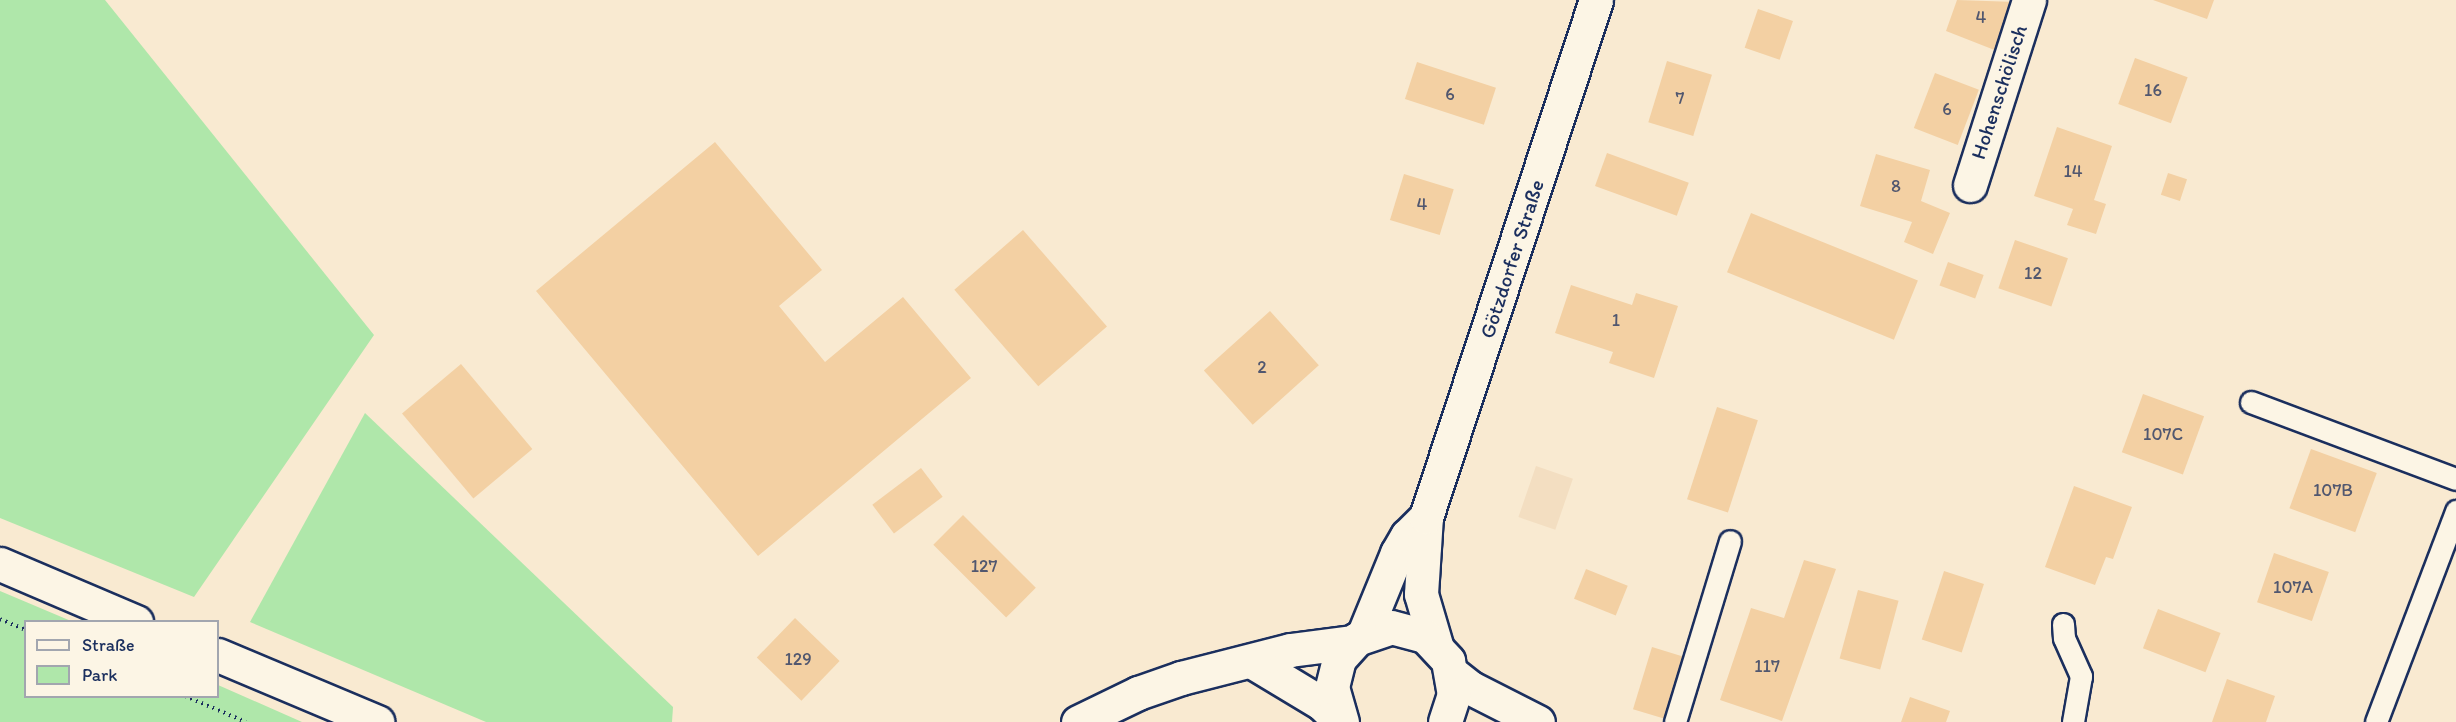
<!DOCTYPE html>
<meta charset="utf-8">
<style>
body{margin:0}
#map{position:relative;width:2456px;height:722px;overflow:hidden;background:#f9ead1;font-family:Itim,sans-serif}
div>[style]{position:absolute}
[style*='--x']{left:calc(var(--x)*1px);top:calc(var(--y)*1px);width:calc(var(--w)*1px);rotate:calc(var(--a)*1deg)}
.built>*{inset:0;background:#f3dec1;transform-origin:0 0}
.green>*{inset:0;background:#afe7aa}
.building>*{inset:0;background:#f3d0a3;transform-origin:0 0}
.path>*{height:4px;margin-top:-2px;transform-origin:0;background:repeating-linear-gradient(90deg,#1b2f5e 0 1.5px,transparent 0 6px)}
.roads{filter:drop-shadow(2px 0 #1b2f5e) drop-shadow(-2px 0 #1b2f5e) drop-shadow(0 2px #1b2f5e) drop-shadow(0 -2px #1b2f5e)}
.lane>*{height:21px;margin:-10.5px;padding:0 10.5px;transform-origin:10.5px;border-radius:10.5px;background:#fcf5e5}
.street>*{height:33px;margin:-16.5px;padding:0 16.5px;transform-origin:16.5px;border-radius:16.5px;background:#fcf5e5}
.secondary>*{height:33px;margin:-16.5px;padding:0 16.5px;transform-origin:16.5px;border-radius:16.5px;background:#fcf5e5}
span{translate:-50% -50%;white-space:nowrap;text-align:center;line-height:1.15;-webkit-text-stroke:4.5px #fcf5e5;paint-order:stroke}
.number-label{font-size:18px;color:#51576f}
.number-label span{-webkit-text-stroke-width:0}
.street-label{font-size:21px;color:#1b2f5e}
.legend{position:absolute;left:24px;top:620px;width:195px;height:78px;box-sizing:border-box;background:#fcf5e5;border:2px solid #a2a6af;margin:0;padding:8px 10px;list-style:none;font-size:18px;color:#1b2f5e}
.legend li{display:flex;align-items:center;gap:12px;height:30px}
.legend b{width:30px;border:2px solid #a2a6af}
</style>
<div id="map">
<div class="built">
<div style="left:1536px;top:466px;width:39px;height:54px;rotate:19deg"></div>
</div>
<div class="green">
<div style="clip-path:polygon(0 0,105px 0,374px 335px,194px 597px,0 518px)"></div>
<div style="clip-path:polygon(365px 413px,673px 707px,672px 722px,486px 722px,250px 622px)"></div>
<div style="clip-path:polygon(0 591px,71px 621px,26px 622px,26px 696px,218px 696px,218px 685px,302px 722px,0 722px)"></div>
</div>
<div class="building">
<div style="clip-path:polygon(1957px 0,2016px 2px,1997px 51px,1946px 31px)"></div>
<div style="clip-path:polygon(2153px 0,2214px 0,2207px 19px)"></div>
<div style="left:1758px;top:9px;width:37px;height:41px;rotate:19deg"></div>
<div style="left:2135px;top:58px;width:56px;height:49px;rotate:20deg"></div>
<div style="left:1667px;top:61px;width:47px;height:64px;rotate:17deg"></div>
<div style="left:1417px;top:62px;width:83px;height:39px;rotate:18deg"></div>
<div style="left:1935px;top:73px;width:47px;height:59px;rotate:21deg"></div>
<div style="clip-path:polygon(2057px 127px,2112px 146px,2094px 200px,2106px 204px,2096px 234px,2067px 225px,2073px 209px,2034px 196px)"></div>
<div style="clip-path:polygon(715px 142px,822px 270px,779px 306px,825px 362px,903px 297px,971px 378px,758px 556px,536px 291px)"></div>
<div style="left:1607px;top:153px;width:87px;height:35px;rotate:20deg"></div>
<div style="clip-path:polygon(1876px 154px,1930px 170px,1921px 201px,1950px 213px,1933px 254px,1904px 242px,1912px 222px,1860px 206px)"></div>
<div style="left:2168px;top:173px;width:20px;height:23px;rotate:18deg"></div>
<div style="left:1404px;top:174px;width:52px;height:48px;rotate:17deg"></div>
<div style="left:1751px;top:213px;width:180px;height:64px;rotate:22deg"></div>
<div style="left:1023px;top:230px;width:128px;height:91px;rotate:49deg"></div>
<div style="left:2015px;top:240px;width:56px;height:51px;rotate:19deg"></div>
<div style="left:1948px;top:262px;width:38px;height:25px;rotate:20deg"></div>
<div style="clip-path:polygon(1571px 285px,1632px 305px,1636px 293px,1678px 306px,1654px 378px,1609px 363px,1613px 352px,1555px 333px)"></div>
<div style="left:1270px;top:311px;width:73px;height:89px;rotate:48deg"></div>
<div style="left:461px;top:364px;width:111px;height:77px;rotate:50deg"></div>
<div style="left:2143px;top:394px;width:65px;height:62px;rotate:20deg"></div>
<div style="left:1717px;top:407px;width:43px;height:97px;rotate:18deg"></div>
<div style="left:2311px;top:449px;width:70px;height:63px;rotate:20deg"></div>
<div style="left:921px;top:468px;width:36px;height:61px;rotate:53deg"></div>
<div style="clip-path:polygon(2074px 486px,2132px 507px,2113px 559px,2106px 557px,2095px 585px,2045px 567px)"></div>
<div style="left:963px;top:515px;width:103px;height:42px;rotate:45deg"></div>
<div style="left:2274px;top:553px;width:58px;height:52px;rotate:19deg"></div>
<div style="clip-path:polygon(1804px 560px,1836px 569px,1782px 721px,1720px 700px,1751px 608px,1784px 618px)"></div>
<div style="left:1586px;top:569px;width:45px;height:32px;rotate:22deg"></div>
<div style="left:1944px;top:571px;width:42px;height:72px;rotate:18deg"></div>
<div style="left:1858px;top:590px;width:42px;height:71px;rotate:15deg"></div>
<div style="left:2158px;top:609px;width:67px;height:42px;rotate:21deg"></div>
<div style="left:795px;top:618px;width:62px;height:55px;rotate:44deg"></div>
<div style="left:1652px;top:647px;width:34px;height:65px;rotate:17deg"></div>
<div style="clip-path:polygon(2227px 679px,2275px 696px,2266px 722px,2212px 722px)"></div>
<div style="clip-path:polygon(1910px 697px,1950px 711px,1946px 722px,1901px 722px)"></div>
</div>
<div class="path">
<div style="--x:0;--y:619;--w:28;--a:23"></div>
<div style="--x:185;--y:696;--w:66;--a:23.1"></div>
</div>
<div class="roads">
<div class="lane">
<div style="--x:2251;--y:402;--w:219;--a:20.6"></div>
<div style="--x:2063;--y:624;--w:14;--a:86"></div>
<div style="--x:2064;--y:638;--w:42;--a:65.9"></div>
<div style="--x:2081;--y:676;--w:47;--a:99.9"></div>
<div style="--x:1675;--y:722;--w:189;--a:-73.1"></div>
<div style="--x:2376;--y:722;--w:226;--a:-69.2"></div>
</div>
<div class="street">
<div style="--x:1970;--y:185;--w:194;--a:-72.3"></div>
</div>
<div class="secondary">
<div style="--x:0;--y:564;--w:148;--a:23.1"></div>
<div style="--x:1363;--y:636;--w:90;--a:-67.7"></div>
<div style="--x:1397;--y:553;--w:20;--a:-60"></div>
<div style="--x:1407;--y:536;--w:27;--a:-45"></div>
<div style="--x:1436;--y:645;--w:53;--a:-106.4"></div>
<div style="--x:1421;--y:594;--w:77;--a:-86.3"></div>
<div style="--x:1426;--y:517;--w:544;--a:-71.8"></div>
<div style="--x:218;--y:655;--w:173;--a:22.8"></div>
<div style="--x:1253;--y:662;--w:79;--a:31.1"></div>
<div style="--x:1321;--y:703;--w:28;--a:44"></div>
<div style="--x:1453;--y:674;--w:23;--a:38"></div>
<div style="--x:1471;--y:688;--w:75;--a:26.9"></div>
<div style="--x:1078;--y:722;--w:67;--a:-25.8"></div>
<div style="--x:1138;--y:693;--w:46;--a:-19.2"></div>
<div style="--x:1181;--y:678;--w:113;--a:-14.4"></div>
<div style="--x:1290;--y:650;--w:64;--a:-7.2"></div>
<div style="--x:1342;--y:722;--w:36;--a:-106"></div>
<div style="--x:1332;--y:687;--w:29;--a:-76"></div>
<div style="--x:1339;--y:659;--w:27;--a:-48"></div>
<div style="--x:1357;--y:639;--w:36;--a:-19"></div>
<div style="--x:1391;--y:627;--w:35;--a:15"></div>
<div style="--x:1425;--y:636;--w:34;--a:47"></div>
<div style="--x:1448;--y:661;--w:34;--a:80"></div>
<div style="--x:1454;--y:694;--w:29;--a:108"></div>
</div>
</div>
<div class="number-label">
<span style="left:1981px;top:17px">4</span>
<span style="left:2153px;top:90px">16</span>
<span style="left:1450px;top:94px">6</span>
<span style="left:1680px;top:98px">7</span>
<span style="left:1947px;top:109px">6</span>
<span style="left:2073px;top:171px">14</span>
<span style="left:1896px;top:186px">8</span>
<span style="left:1422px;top:204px">4</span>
<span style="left:2033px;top:273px">12</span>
<span style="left:1616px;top:320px">1</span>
<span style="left:1262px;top:367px">2</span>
<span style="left:2163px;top:434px">107C</span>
<span style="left:2333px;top:490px">107B</span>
<span style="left:984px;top:566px">127</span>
<span style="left:2293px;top:587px">107A</span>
<span style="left:798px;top:659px">129</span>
<span style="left:1767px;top:666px">117</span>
</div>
<div class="street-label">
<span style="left:1999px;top:92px;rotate:-72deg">Hohenschölisch</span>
<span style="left:1512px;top:259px;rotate:-72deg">Götzdorfer Straße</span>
</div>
<ul class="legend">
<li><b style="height:8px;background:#fcf5e5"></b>Straße</li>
<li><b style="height:16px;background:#afe7aa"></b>Park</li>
</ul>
</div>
